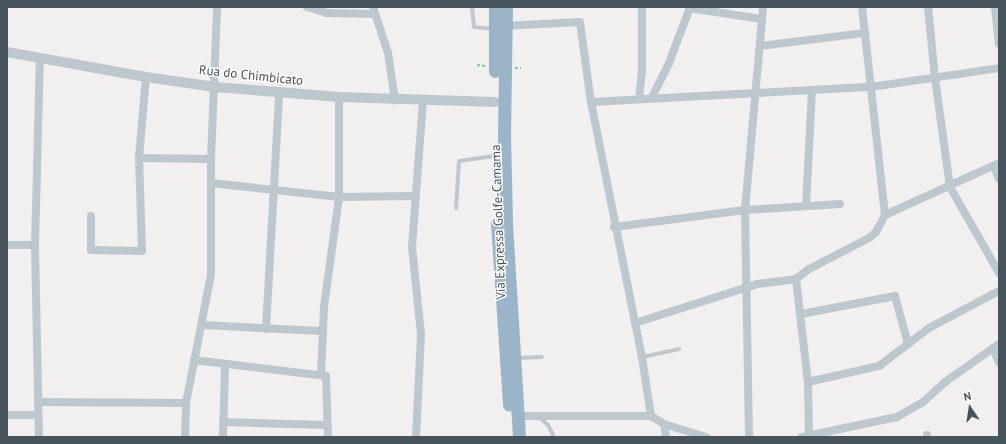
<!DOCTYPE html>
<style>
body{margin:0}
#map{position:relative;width:1006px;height:444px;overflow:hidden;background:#f2efef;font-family:"PT Sans",sans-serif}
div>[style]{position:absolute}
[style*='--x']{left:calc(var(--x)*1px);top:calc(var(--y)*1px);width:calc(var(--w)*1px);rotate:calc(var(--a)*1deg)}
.path>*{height:1.5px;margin-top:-0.75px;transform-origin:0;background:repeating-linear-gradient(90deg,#72d19a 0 3px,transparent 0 5px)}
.service>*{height:4px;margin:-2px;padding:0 2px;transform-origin:2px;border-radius:2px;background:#bcc8cf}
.minor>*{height:8px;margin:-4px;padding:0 4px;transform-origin:4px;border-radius:4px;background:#bcc8cf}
.tertiary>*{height:10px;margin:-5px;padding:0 5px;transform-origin:5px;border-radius:5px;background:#bcc8cf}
.trunk>*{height:13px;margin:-6.5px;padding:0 6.5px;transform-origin:6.5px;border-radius:6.5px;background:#9ab4c8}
span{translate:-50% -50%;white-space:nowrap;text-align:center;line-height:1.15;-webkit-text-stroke:3px #fff;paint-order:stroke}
.street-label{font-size:13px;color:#46545e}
.frame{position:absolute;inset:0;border:8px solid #46545e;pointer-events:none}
.north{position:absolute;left:950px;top:388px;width:40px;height:40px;-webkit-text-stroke:3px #fff;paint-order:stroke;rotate:347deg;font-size:11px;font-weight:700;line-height:16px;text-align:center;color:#46545e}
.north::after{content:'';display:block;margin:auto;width:14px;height:18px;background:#46545e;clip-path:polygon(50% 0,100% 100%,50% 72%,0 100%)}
</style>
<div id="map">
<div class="path">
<div style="--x:477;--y:65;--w:8;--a:7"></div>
<div style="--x:515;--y:68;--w:6;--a:0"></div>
</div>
<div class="service">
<div style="--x:472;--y:7;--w:20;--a:84"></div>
<div style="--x:474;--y:27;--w:18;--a:6"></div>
<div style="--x:456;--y:208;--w:47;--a:-86.3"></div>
<div style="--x:459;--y:161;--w:37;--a:-8"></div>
<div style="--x:642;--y:357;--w:38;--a:-12"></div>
<div style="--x:516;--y:358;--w:26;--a:-2"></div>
<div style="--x:539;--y:417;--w:12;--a:42"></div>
<div style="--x:548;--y:425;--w:13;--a:63"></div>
</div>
<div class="minor">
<div style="--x:307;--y:7;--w:21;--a:17"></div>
<div style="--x:327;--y:13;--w:48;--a:1.2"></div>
<div style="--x:373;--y:7;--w:48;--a:71.9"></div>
<div style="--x:388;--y:53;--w:48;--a:81.5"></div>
<div style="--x:862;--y:7;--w:209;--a:83.7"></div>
<div style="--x:928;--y:7;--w:71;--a:84.4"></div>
<div style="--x:935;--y:78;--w:110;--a:82.2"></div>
<div style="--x:950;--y:187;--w:99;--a:60.3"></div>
<div style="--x:995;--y:7;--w:37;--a:84"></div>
<div style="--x:689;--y:8;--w:74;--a:8.6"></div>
<div style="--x:505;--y:26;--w:75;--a:-3.1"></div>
<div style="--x:580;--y:22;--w:81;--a:82.2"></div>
<div style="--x:591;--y:102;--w:260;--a:78.7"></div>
<div style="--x:642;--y:357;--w:60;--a:81.3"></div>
<div style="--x:760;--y:46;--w:106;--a:-7.1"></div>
<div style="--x:652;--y:97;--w:38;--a:-63"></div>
<div style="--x:669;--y:63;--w:60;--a:-69.4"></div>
<div style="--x:639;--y:99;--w:27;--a:-84"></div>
<div style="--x:642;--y:72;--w:65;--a:-90"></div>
<div style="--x:591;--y:102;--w:280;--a:-3.1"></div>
<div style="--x:871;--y:87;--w:129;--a:-8.4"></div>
<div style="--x:139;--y:158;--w:72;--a:0.8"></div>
<div style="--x:994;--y:166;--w:14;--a:69"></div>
<div style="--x:211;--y:183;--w:129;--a:6.2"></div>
<div style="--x:339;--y:197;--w:76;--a:-0.8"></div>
<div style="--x:806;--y:205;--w:114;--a:-87"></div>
<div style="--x:91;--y:216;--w:34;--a:90"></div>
<div style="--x:91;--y:250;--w:51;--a:1.1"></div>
<div style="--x:142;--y:251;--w:93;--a:-91.8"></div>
<div style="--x:139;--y:158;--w:81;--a:-85.1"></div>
<div style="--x:614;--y:227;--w:132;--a:-7.4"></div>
<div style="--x:745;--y:210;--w:95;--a:-3.6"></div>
<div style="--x:7;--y:245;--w:28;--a:0"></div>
<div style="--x:796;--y:279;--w:104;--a:83.4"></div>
<div style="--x:808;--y:382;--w:55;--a:89"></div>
<div style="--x:801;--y:314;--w:96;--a:-10.8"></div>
<div style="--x:895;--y:296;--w:50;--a:74.8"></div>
<div style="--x:635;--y:323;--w:128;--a:-17.7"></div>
<div style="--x:757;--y:284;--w:39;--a:-7"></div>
<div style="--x:796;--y:279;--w:16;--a:-38"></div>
<div style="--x:809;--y:269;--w:68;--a:-27.3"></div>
<div style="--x:869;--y:238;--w:9;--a:-41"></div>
<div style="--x:876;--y:232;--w:19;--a:-62"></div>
<div style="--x:885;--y:215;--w:125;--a:-24.5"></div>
<div style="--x:202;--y:325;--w:120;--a:2.9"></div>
<div style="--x:266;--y:329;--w:236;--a:-86.8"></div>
<div style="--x:993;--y:348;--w:16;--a:68"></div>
<div style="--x:194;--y:360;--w:133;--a:6.9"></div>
<div style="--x:326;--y:376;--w:61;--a:88.1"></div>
<div style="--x:321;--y:374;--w:67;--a:-87.4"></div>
<div style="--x:324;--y:307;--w:111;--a:-82.2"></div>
<div style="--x:339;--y:197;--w:100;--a:-90"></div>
<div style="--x:808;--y:382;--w:73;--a:-12.7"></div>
<div style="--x:879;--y:366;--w:63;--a:-37.2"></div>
<div style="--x:929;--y:328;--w:79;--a:-27.9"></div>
<div style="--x:38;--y:402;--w:148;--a:0.4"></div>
<div style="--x:186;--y:403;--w:131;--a:-79"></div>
<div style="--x:211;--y:274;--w:115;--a:-90"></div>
<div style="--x:211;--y:159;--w:152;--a:-87.7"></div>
<div style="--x:7;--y:415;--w:31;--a:0"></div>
<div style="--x:519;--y:416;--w:132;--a:0"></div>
<div style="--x:651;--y:416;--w:15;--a:32"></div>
<div style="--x:664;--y:424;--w:44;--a:17.2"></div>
<div style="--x:223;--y:422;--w:104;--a:1.7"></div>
<div style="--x:664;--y:424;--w:13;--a:81"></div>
<div style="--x:927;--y:435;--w:2;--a:90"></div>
<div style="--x:39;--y:437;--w:192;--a:-91.2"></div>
<div style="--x:35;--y:245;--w:186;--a:-88.5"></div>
<div style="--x:185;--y:437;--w:34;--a:-88"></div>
<div style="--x:223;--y:437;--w:72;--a:-88.4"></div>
<div style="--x:416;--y:437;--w:103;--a:-87.2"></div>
<div style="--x:421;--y:334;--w:87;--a:-95.9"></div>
<div style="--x:412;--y:247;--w:146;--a:-85.7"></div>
<div style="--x:749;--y:437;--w:227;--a:-91"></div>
<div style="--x:745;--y:210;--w:204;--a:-84.9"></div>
<div style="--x:802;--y:437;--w:97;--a:-11.9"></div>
<div style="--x:897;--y:417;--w:30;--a:-30"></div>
<div style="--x:923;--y:402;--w:30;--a:-42"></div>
<div style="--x:945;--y:382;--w:66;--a:-35.1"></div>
</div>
<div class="tertiary">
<div style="--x:7;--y:52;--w:141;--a:10.2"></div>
<div style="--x:146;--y:77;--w:70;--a:8.2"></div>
<div style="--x:215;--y:87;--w:124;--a:4.6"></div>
<div style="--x:339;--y:97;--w:156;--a:1.8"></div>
</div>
<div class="trunk">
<div style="--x:495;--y:7;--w:64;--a:90"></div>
<div style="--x:506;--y:7;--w:127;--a:90.9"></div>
<div style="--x:504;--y:134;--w:90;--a:88.7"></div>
<div style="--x:506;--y:224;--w:213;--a:86.5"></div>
<div style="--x:497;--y:223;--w:182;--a:86.2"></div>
</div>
<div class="street-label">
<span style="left:251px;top:76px;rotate:6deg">Rua do Chimbicato</span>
<span style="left:499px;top:222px;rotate:-92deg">Via Expressa Golfe-Camama</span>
</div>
<div class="frame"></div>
<div class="north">N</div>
</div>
